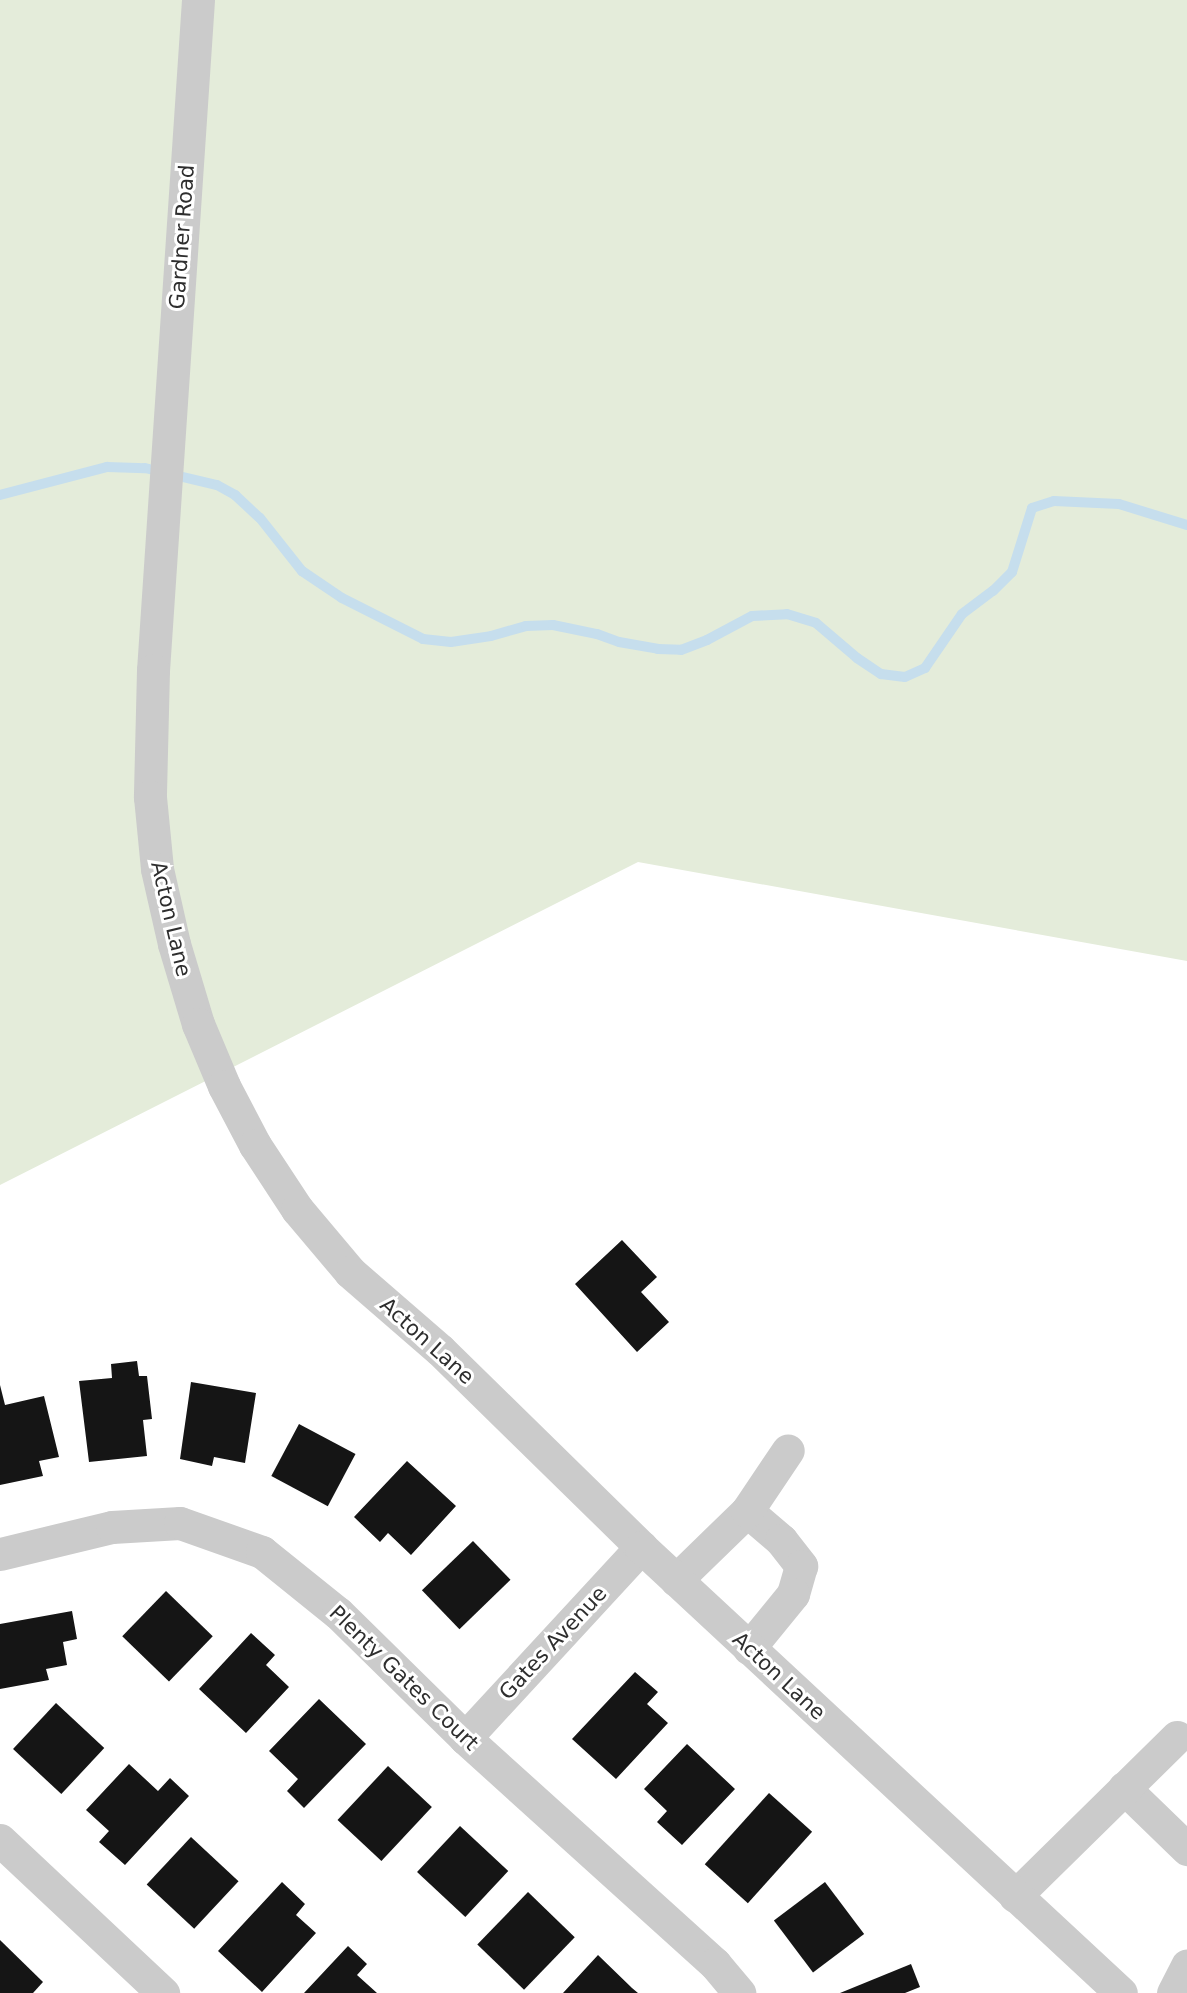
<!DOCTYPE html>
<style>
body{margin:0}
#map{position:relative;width:1187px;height:1993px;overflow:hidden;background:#fff;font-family:"DejaVu Sans",sans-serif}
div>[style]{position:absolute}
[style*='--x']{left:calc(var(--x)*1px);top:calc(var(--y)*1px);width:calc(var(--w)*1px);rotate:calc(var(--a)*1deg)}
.green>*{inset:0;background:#e4ecda}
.stream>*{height:10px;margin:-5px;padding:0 5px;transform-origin:5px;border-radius:5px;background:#c6deed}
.building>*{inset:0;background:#151515;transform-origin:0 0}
.minor>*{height:33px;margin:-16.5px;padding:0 16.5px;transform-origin:16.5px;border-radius:16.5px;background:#cbcbcb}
.tertiary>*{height:33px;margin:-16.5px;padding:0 16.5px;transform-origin:16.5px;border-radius:16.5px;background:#cbcbcb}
span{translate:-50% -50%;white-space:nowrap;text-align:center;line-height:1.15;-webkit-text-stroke:6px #fff;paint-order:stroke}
.street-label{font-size:21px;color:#2e2e2e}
</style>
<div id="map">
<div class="green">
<div style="clip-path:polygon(0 0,1187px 0,1187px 961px,638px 862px,0 1185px)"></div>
</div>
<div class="stream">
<div style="--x:0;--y:495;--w:111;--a:-14.7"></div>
<div style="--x:107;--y:467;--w:38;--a:2"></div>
<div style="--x:145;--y:468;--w:74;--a:13.3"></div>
<div style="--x:217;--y:485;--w:21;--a:29"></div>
<div style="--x:235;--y:495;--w:34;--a:43"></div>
<div style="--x:260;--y:518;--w:68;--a:51.6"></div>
<div style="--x:302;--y:571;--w:48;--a:34"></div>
<div style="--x:342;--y:598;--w:91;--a:26.8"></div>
<div style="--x:423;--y:639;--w:28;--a:6"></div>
<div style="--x:451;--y:642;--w:40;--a:-8.5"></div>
<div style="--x:491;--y:636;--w:36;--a:-16"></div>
<div style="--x:526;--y:626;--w:27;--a:-2"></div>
<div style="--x:553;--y:625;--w:45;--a:11.6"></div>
<div style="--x:597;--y:634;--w:23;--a:20"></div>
<div style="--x:619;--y:642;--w:40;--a:10"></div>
<div style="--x:658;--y:649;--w:23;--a:2"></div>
<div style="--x:681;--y:650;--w:28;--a:-21"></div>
<div style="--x:707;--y:640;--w:51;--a:-28.1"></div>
<div style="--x:752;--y:616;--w:35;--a:-3"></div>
<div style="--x:787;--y:614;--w:30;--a:17"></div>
<div style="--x:816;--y:623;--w:54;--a:40.5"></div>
<div style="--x:857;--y:658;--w:29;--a:34"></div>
<div style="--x:881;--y:674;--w:24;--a:7"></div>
<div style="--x:905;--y:677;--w:22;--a:-24"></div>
<div style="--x:925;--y:668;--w:65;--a:-55.6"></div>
<div style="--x:962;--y:614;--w:39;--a:-37"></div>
<div style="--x:993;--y:591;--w:27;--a:-45"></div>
<div style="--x:1012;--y:572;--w:67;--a:-72.6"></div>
<div style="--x:1032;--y:508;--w:23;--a:-18"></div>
<div style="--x:1054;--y:501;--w:65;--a:2.6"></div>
<div style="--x:1119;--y:504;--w:71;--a:17.2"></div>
</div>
<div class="building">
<div style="clip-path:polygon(622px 1240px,657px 1277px,641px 1292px,669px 1322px,637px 1352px,575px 1284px)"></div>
<div style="clip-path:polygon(137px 1361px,139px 1376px,147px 1376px,152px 1419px,143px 1420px,147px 1456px,89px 1462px,79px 1381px,112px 1378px,111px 1364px)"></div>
<div style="clip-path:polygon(191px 1382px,256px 1393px,245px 1463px,214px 1457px,212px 1466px,180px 1459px)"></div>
<div style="clip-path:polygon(0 1385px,5px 1405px,44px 1396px,59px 1457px,39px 1461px,43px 1476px,0 1485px)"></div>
<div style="left:299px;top:1424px;width:64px;height:59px;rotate:28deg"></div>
<div style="clip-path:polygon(407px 1461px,456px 1506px,411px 1555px,388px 1533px,380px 1542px,354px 1517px)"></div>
<div style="left:473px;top:1541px;width:54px;height:71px;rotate:46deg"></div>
<div style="left:166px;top:1591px;width:65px;height:63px;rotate:44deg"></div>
<div style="clip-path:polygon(72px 1611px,77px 1639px,63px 1642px,67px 1665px,46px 1669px,49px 1680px,0 1689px,0 1624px)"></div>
<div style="clip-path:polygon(251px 1633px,275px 1655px,266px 1665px,289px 1687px,246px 1733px,199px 1689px)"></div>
<div style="clip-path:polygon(635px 1672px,658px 1692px,647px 1704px,668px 1723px,616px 1779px,572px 1739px)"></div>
<div style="clip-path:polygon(319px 1699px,366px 1744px,304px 1808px,287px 1791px,298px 1779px,269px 1751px)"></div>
<div style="left:56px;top:1703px;width:66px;height:63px;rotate:43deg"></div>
<div style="clip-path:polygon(687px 1744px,735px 1789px,682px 1845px,657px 1822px,667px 1811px,644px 1789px)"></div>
<div style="clip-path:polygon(129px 1764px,158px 1791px,170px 1778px,189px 1796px,125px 1865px,99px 1842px,109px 1831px,86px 1810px)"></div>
<div style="left:388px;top:1766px;width:60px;height:74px;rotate:43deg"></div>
<div style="left:769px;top:1793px;width:58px;height:96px;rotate:42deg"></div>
<div style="left:460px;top:1826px;width:66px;height:63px;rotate:43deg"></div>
<div style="left:191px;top:1837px;width:65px;height:65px;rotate:43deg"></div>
<div style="clip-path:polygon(282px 1882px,305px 1904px,296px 1915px,316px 1933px,262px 1992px,218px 1951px)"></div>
<div style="left:825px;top:1882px;width:65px;height:64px;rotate:53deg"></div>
<div style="left:528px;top:1892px;width:65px;height:73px;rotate:44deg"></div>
<div style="clip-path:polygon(0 1940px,43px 1982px,33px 1993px,0 1993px)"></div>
<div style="clip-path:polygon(348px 1946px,367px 1964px,357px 1975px,377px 1993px,304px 1993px)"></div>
<div style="clip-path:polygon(598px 1955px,632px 1988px,638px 1993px,563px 1993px)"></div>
<div style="clip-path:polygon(911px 1964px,920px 1987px,905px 1993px,840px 1993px)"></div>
</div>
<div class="minor">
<div style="--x:747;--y:1511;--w:45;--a:40.5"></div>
<div style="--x:781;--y:1540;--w:33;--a:52"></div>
<div style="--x:801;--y:1566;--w:29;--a:106"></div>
<div style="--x:793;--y:1594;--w:70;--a:129.2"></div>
<div style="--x:0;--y:1554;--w:115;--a:-13.6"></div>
<div style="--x:112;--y:1527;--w:68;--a:-3.4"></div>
<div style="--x:180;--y:1523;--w:87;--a:19.5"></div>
<div style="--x:262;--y:1552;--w:97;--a:38.8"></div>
<div style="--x:338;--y:1613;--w:178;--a:44.5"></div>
<div style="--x:465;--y:1738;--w:337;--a:42.1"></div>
<div style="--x:715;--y:1964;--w:38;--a:50"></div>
<div style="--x:676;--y:1580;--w:99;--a:-44.2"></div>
<div style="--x:747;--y:1511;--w:73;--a:-56.1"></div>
<div style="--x:465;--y:1738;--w:260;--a:-47.3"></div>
<div style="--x:1124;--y:1788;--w:88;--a:44.1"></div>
<div style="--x:0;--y:1840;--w:224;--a:43.2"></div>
<div style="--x:1015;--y:1896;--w:227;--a:-44.5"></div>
<div style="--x:1173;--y:1993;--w:31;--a:-63"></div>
</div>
<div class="tertiary">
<div style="--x:198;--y:0;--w:672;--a:93.84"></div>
<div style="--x:153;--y:670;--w:127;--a:91.4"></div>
<div style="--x:150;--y:797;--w:72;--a:84.4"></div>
<div style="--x:157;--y:869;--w:77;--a:77.2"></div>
<div style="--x:174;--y:944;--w:84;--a:73.3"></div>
<div style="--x:198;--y:1024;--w:67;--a:67.2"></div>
<div style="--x:224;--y:1086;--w:67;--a:62.3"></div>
<div style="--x:255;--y:1145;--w:77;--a:56.7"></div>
<div style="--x:297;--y:1209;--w:82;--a:49.9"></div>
<div style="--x:350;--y:1272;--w:119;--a:40.9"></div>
<div style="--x:440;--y:1350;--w:281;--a:44.4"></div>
<div style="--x:641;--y:1547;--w:655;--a:42.9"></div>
</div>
<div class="street-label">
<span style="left:182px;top:237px;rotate:-86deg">Gardner Road</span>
<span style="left:171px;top:919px;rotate:77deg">Acton Lane</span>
<span style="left:427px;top:1341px;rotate:42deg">Acton Lane</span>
<span style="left:553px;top:1643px;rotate:-47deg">Gates Avenue</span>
<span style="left:779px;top:1676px;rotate:43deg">Acton Lane</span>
<span style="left:404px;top:1678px;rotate:44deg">Plenty Gates Court</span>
</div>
</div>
